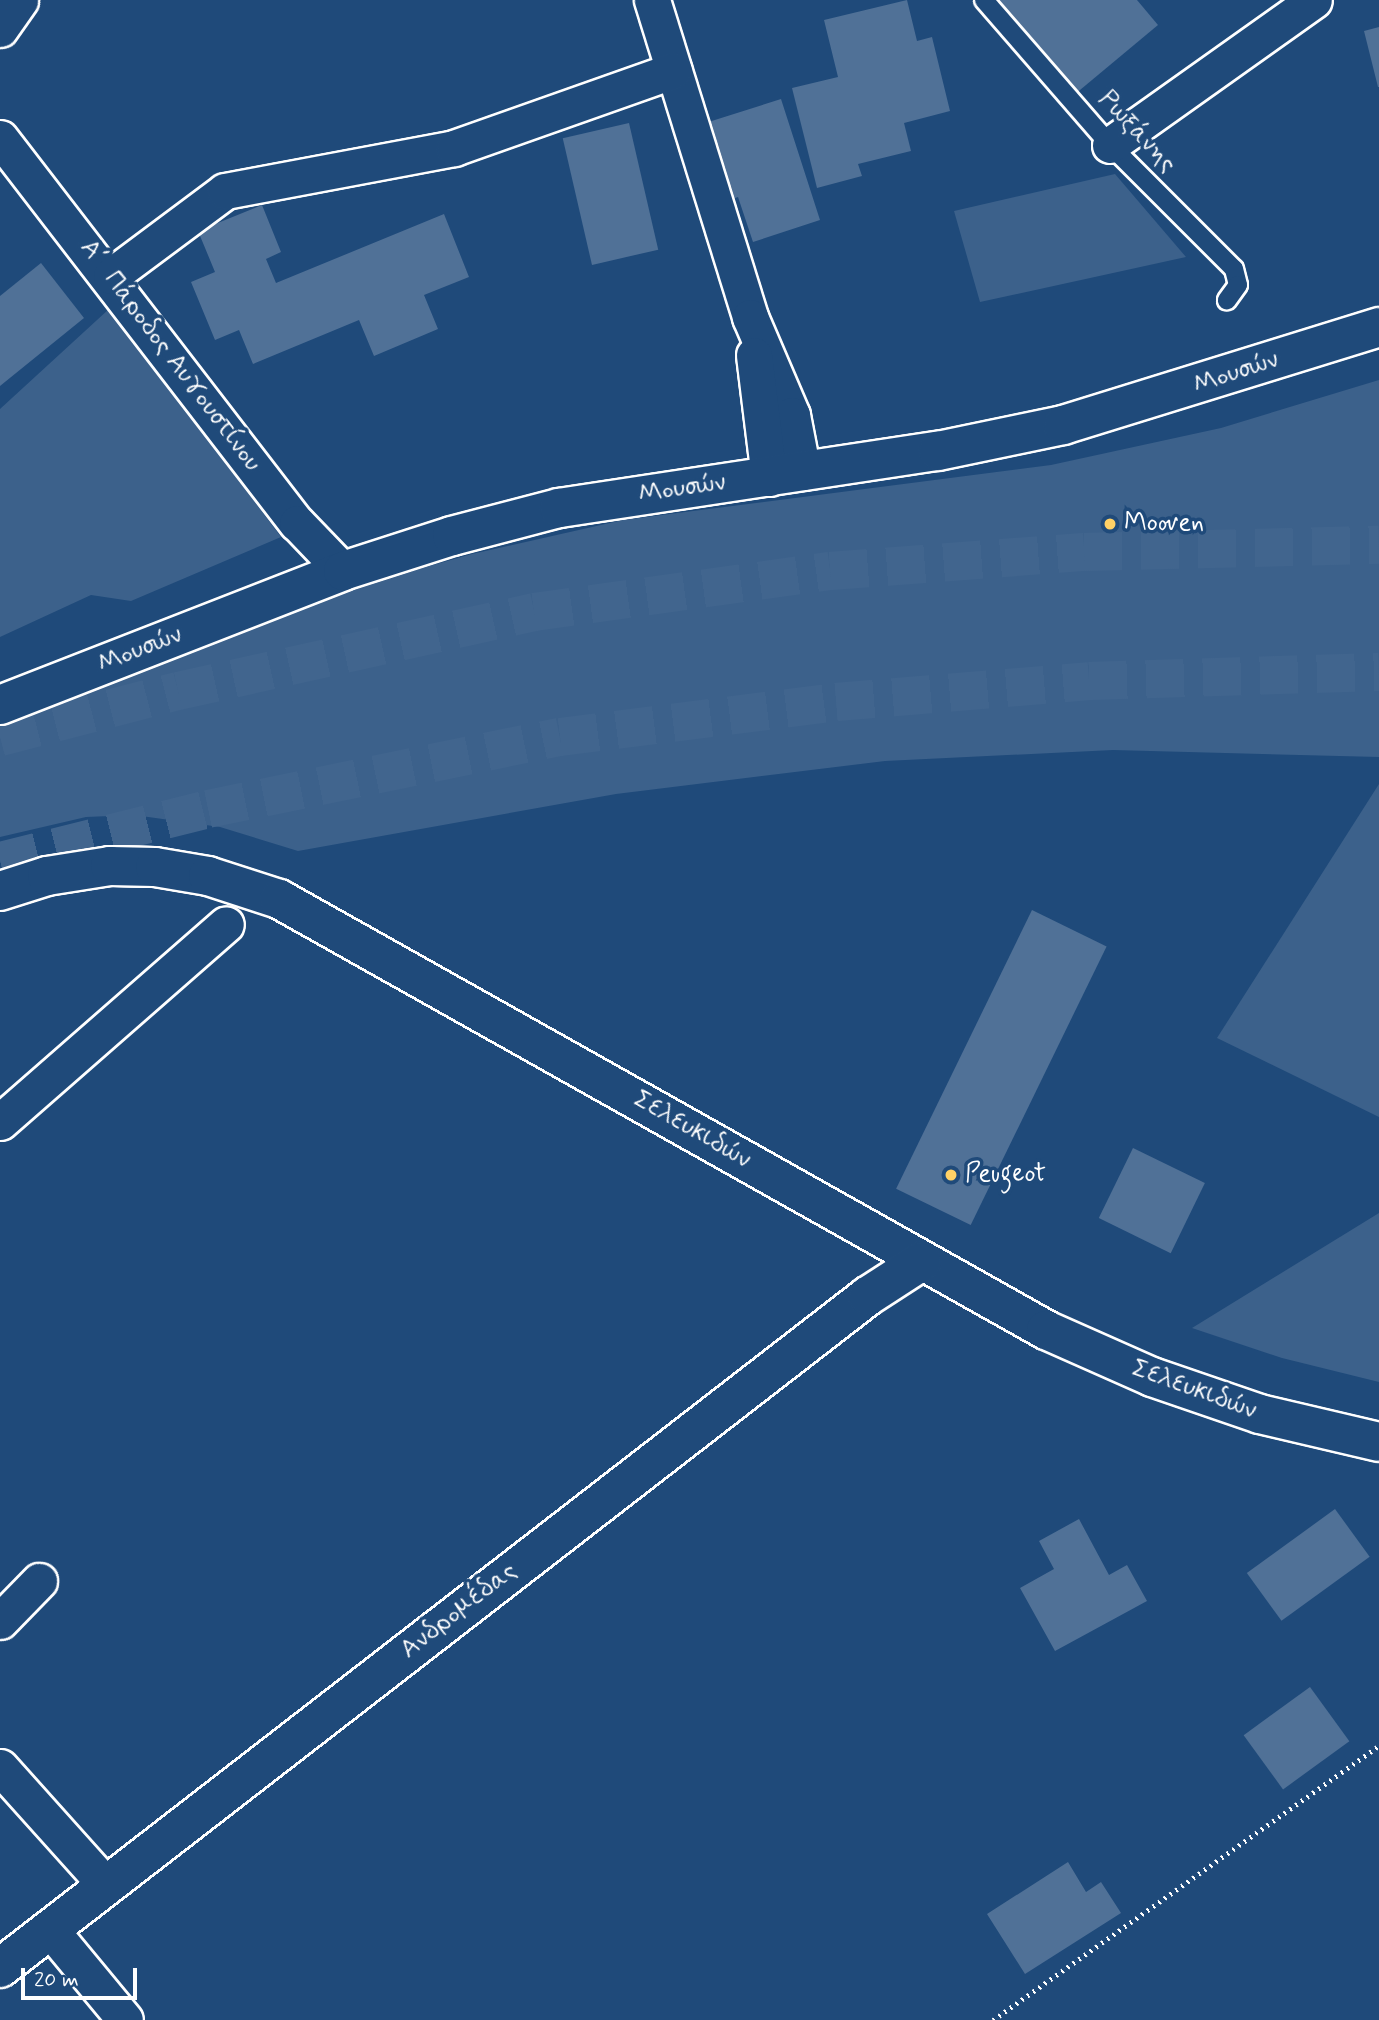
<!DOCTYPE html>
<meta charset="utf-8">
<style>
body{margin:0}
#map{position:relative;width:1379px;height:2020px;overflow:hidden;background:#1f4a7a;font-family:Mynerve,sans-serif}
div>[style]{position:absolute}
[style*='--x']{left:calc(var(--x)*1px);top:calc(var(--y)*1px);width:calc(var(--w)*1px);rotate:calc(var(--a)*1deg)}
.green>*{inset:0;background:#3c618b}
.building>*{inset:0;background:#507197;transform-origin:0 0}
.highway-tunnel>*{height:38px;margin-top:-19px;transform-origin:0;background:repeating-linear-gradient(90deg,#41658e 0 38px,transparent 0 57px)}
.path>*{height:4.5px;margin-top:-2.25px;transform-origin:0;background:repeating-linear-gradient(90deg,#fff 0 2px,transparent 0 7px)}
.roads{filter:drop-shadow(2px 0 #fff) drop-shadow(-2px 0 #fff) drop-shadow(0 2px #fff) drop-shadow(0 -2px #fff)}
.lane>*{height:18px;margin:-9px;padding:0 9px;transform-origin:9px;border-radius:9px;background:#1f4a7a}
.street>*{height:35px;margin:-17.5px;padding:0 17.5px;transform-origin:17.5px;border-radius:17.5px;background:#1f4a7a}
.secondary>*{height:38px;margin:-19px;padding:0 19px;transform-origin:19px;border-radius:19px;background:#1f4a7a}
.primary>*{height:38px;margin:-19px;padding:0 19px;transform-origin:19px;border-radius:19px;background:#1f4a7a}
.dots>*{width:19px;height:19px;translate:-50% -50%;box-sizing:border-box;border:4px solid #1f4a7a;border-radius:50%}
span{translate:-50% -50%;white-space:nowrap;text-align:center;line-height:1.15;-webkit-text-stroke:7px #1f4a7a;paint-order:stroke}
.street-label{font-size:26px;color:#fff}
.poi-label{font-size:26px;color:#fff}
.left{translate:0 -50%;text-align:left}
.scale{position:absolute;left:21px;top:1968px;width:116px;height:32px;box-sizing:border-box;border:4px solid #fff;border-top:0;padding-left:9px;font-size:21px;line-height:24px;white-space:nowrap;color:#fff;-webkit-text-stroke:5px #1f4a7a;paint-order:stroke}
</style>
<div id="map">
<div class="green">
<div style="clip-path:polygon(1115px 174px,1186px 257px,980px 302px,954px 211px)"></div>
<div style="clip-path:polygon(109px 309px,281px 537px,131px 601px,91px 595px,0 637px,0 409px)"></div>
<div style="clip-path:polygon(1379px 380px,1379px 757px,1113px 750px,885px 761px,616px 794px,298px 851px,220px 827px,134px 815px,86px 817px,0 837px,0 717px,323px 596px,472px 554px,623px 520px,1051px 465px,1221px 428px)"></div>
<div style="clip-path:polygon(1379px 784px,1379px 1117px,1217px 1038px)"></div>
<div style="clip-path:polygon(1379px 1213px,1379px 1382px,1282px 1358px,1192px 1328px)"></div>
</div>
<div class="building">
<div style="clip-path:polygon(907px 0,917px 41px,932px 37px,950px 111px,904px 123px,911px 151px,858px 164px,862px 176px,817px 188px,792px 88px,838px 77px,824px 20px)"></div>
<div style="clip-path:polygon(996px 0,1137px 0,1158px 25px,1074px 95px)"></div>
<div style="clip-path:polygon(1379px 27px,1379px 87px,1378px 87px,1364px 31px)"></div>
<div style="clip-path:polygon(781px 99px,820px 220px,753px 242px,738px 197px,723px 202px,699px 125px)"></div>
<div style="left:629px;top:123px;width:130px;height:68px;rotate:77deg"></div>
<div style="clip-path:polygon(262px 205px,281px 252px,266px 259px,276px 283px,444px 214px,469px 277px,424px 295px,438px 329px,374px 356px,359px 320px,253px 364px,239px 330px,215px 340px,191px 282px,215px 272px,198px 231px)"></div>
<div style="clip-path:polygon(41px 263px,84px 318px,0 386px,0 296px)"></div>
<div style="left:1032px;top:910px;width:83px;height:310px;rotate:26deg"></div>
<div style="left:1133px;top:1148px;width:80px;height:78px;rotate:26deg"></div>
<div style="left:1335px;top:1509px;width:59px;height:109px;rotate:54deg"></div>
<div style="clip-path:polygon(1079px 1519px,1109px 1575px,1127px 1565px,1147px 1601px,1055px 1651px,1020px 1588px,1054px 1569px,1039px 1541px)"></div>
<div style="left:1310px;top:1687px;width:67px;height:82px;rotate:54deg"></div>
<div style="clip-path:polygon(1068px 1862px,1086px 1892px,1101px 1882px,1121px 1913px,1025px 1974px,987px 1914px)"></div>
</div>
<div class="highway-tunnel">
<div style="--x:0;--y:737;--w:184;--a:-14.5"></div>
<div style="--x:178;--y:691;--w:365;--a:-12.5"></div>
<div style="--x:534;--y:612;--w:299;--a:-7.9"></div>
<div style="--x:830;--y:571;--w:255;--a:-4.3"></div>
<div style="--x:1084;--y:552;--w:295;--a:-1.4"></div>
<div style="--x:0;--y:861;--w:214;--a:-14"></div>
<div style="--x:208;--y:809;--w:359;--a:-11.6"></div>
<div style="--x:560;--y:737;--w:278;--a:-7.2"></div>
<div style="--x:836;--y:702;--w:254;--a:-4.7"></div>
<div style="--x:1089;--y:681;--w:290;--a:-1.8"></div>
</div>
<div class="path">
<div style="--x:993;--y:2020;--w:473;--a:-35.4"></div>
</div>
<div class="roads">
<div class="lane">
<div style="--x:984;--y:0;--w:192;--a:49"></div>
<div style="--x:1110;--y:145;--w:175;--a:45"></div>
<div style="--x:1234;--y:269;--w:16;--a:76"></div>
<div style="--x:1238;--y:285;--w:19;--a:126"></div>
</div>
<div class="street">
<div style="--x:652;--y:0;--w:332;--a:72.8"></div>
<div style="--x:750;--y:317;--w:107;--a:66.8"></div>
<div style="--x:792;--y:415;--w:58;--a:79.1"></div>
<div style="--x:0;--y:29;--w:35;--a:-55"></div>
<div style="--x:0;--y:138;--w:486;--a:52.4"></div>
<div style="--x:297;--y:523;--w:66;--a:46.2"></div>
<div style="--x:1110;--y:145;--w:250;--a:-35.4"></div>
<div style="--x:111;--y:276;--w:142;--a:-36.7"></div>
<div style="--x:225;--y:191;--w:233;--a:-10.6"></div>
<div style="--x:454;--y:148;--w:233;--a:-19.5"></div>
<div style="--x:754;--y:355;--w:124;--a:83"></div>
<div style="--x:0;--y:1122;--w:300;--a:-41.2"></div>
<div style="--x:0;--y:1621;--w:56;--a:-45.7"></div>
<div style="--x:0;--y:1767;--w:157;--a:48.1"></div>
<div style="--x:49;--y:1928;--w:119;--a:50.4"></div>
</div>
<div class="secondary">
<div style="--x:0;--y:891;--w:49;--a:-17.7"></div>
<div style="--x:47;--y:876;--w:64;--a:-9"></div>
<div style="--x:110;--y:866;--w:45;--a:1.3"></div>
<div style="--x:155;--y:867;--w:54;--a:9.6"></div>
<div style="--x:208;--y:876;--w:75;--a:17.9"></div>
<div style="--x:279;--y:899;--w:880;--a:29.33"></div>
<div style="--x:1046;--y:1330;--w:116;--a:23.9"></div>
<div style="--x:1152;--y:1377;--w:114;--a:18.9"></div>
<div style="--x:1260;--y:1414;--w:122;--a:13.2"></div>
<div style="--x:0;--y:1968;--w:1098;--a:-37.75"></div>
<div style="--x:868;--y:1296;--w:64;--a:-32.9"></div>
</div>
<div class="primary">
<div style="--x:0;--y:705;--w:368;--a:-21.3"></div>
<div style="--x:343;--y:571;--w:114;--a:-17.8"></div>
<div style="--x:452;--y:536;--w:111;--a:-14.7"></div>
<div style="--x:559;--y:508;--w:383;--a:-8.6"></div>
<div style="--x:938;--y:451;--w:128;--a:-11.7"></div>
<div style="--x:1063;--y:425;--w:331;--a:-17.2"></div>
</div>
</div>
<div class="dots">
<div style="left:1110px;top:524px;background:#ffd166"></div>
<div style="left:951px;top:1175px;background:#ffd166"></div>
</div>
<div class="street-label">
<span style="left:1137px;top:132px;rotate:47deg">Ρωξάνης</span>
<span style="left:170px;top:356px;rotate:53deg">Α΄ Πάροδος Αυγουστίνου</span>
<span style="left:1236px;top:373px;rotate:-18deg">Μουσών</span>
<span style="left:682px;top:489px;rotate:-8deg">Μουσών</span>
<span style="left:140px;top:650px;rotate:-21deg">Μουσών</span>
<span style="left:692px;top:1130px;rotate:30deg">Σελευκιδών</span>
<span style="left:1194px;top:1390px;rotate:20deg">Σελευκιδών</span>
<span style="left:459px;top:1611px;rotate:-38deg">Ανδρομέδας</span>
</div>
<div class="poi-label">
<span class="left" style="left:1124px;top:524px">Mooven</span>
<span class="left" style="left:965px;top:1175px">Peugeot</span>
</div>
<div class="scale">20 m</div>
</div>
